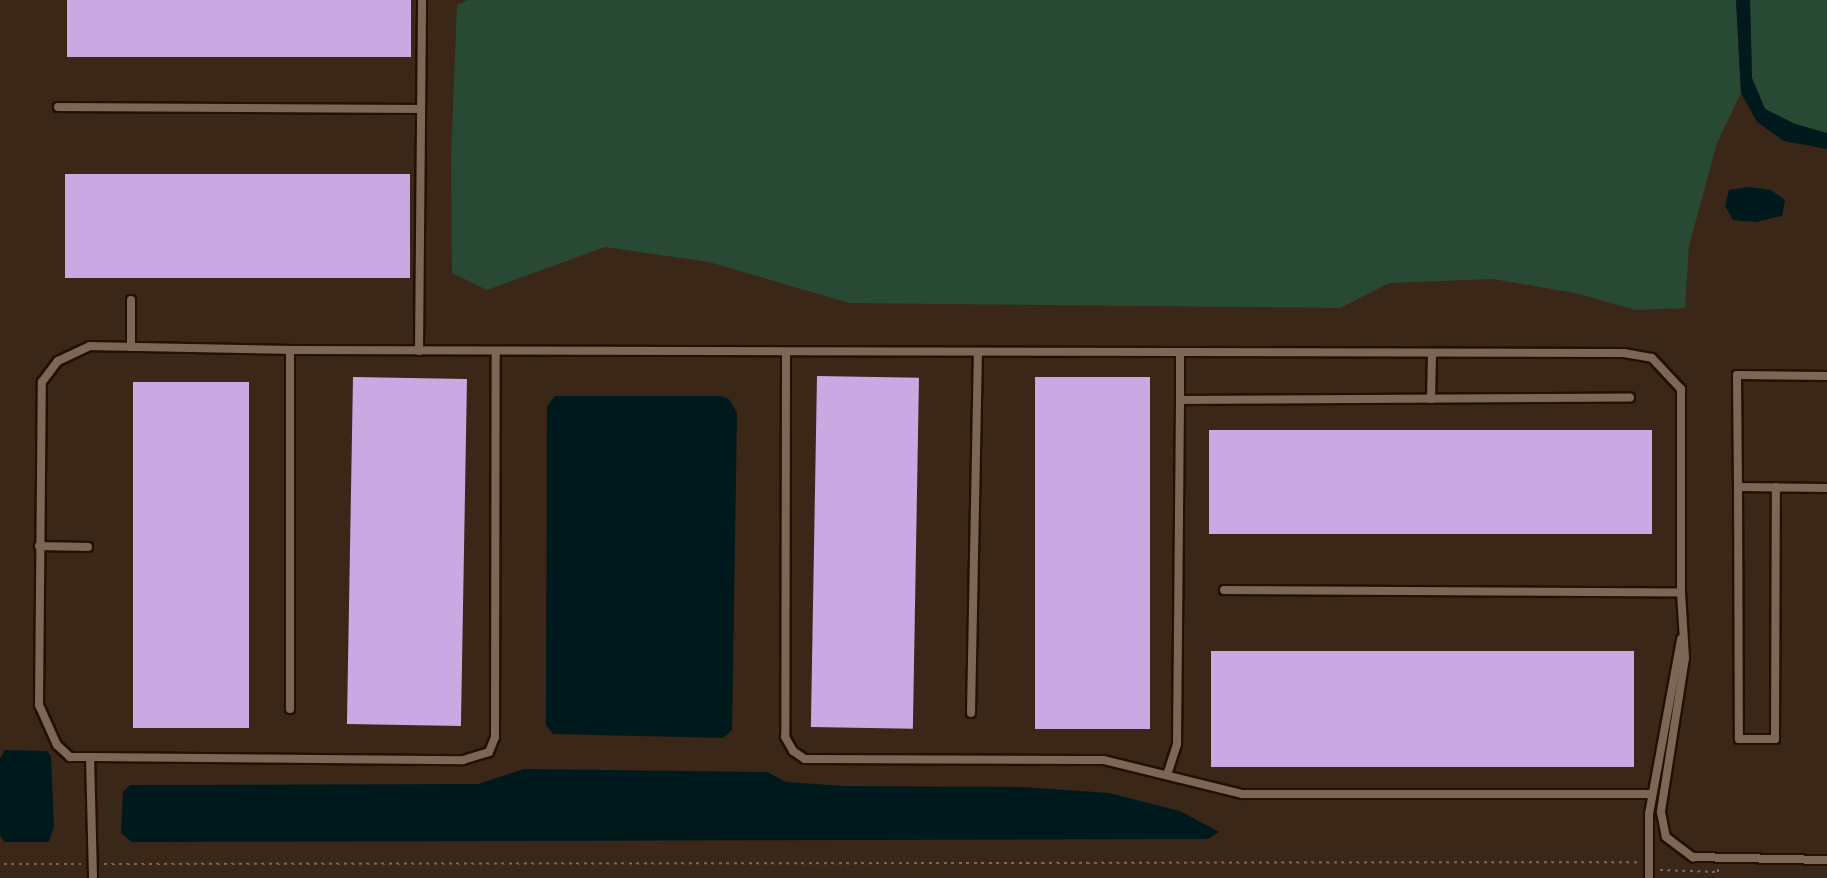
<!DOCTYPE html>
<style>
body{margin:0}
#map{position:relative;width:1827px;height:878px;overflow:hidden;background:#3a2718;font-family:"Nunito Sans",sans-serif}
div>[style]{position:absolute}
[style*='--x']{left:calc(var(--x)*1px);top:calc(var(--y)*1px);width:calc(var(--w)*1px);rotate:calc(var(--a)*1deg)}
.green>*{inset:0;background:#284934}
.water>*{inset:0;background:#00191d}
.building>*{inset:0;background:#caa8e2;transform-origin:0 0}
.path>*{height:2px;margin-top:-1px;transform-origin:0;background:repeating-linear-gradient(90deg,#7a6a5d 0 3px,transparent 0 7.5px)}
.roads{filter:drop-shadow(2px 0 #211003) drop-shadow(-2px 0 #211003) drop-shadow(0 2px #211003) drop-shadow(0 -2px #211003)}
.lane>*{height:8px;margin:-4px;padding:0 4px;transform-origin:4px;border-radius:4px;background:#7c6654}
span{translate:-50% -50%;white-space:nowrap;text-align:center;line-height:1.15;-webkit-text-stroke:6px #301e0e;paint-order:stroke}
</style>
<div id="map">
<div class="green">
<div style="clip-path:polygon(468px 0,1736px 0,1741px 93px,1717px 143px,1689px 246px,1685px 308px,1636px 310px,1575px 293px,1493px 279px,1389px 283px,1340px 308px,849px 303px,709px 262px,605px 247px,487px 290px,452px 273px,451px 157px,457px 5px)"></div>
<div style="clip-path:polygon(1750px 0,1827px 0,1827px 133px,1795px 124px,1765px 109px,1752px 78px)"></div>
</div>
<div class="water">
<div style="clip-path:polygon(1736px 0,1750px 0,1752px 78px,1765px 109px,1795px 124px,1827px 133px,1827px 149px,1784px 141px,1757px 122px,1741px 93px)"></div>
<div style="clip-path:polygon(1749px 187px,1771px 190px,1785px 200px,1782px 216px,1756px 222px,1733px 220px,1725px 206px,1729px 190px)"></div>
<div style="clip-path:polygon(555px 396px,722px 396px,730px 400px,737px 413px,732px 730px,723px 738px,553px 734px,546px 725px,547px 406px)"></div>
<div style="clip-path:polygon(5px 750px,47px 751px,51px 756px,54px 827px,49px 842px,4px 842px,0 835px,0 759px)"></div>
<div style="clip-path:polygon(524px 769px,767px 772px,786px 782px,844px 786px,1023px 787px,1109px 793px,1180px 811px,1219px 832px,1208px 839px,132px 842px,121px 833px,123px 792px,130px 785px,478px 784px)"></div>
</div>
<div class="building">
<div style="left:67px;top:0;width:344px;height:57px"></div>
<div style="left:65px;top:174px;width:345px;height:104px"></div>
<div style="left:817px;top:376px;width:102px;height:351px;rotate:1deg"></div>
<div style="left:353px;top:377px;width:114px;height:347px;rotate:1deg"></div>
<div style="left:1035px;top:377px;width:115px;height:352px"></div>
<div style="left:133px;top:382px;width:116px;height:346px"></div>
<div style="left:1209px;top:430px;width:443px;height:104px"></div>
<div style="left:1211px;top:651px;width:423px;height:116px"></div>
</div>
<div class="path">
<div style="--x:4;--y:864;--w:77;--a:0"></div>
<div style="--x:104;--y:864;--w:1534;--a:-0.07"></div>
<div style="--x:1660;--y:870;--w:58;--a:2"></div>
<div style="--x:1718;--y:872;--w:5;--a:-90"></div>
</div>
<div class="roads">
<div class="lane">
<div style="--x:58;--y:107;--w:363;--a:0.3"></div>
<div style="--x:131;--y:300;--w:47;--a:90"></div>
<div style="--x:419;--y:351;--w:351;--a:-89.5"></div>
<div style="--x:786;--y:352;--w:385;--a:90.1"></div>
<div style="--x:785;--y:737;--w:16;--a:60"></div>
<div style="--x:793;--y:751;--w:14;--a:34"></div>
<div style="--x:805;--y:759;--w:299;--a:0.2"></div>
<div style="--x:1104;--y:760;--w:142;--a:13.8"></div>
<div style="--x:1242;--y:794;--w:410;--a:0"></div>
<div style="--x:1180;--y:353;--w:47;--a:90"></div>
<div style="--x:1180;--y:400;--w:450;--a:-0.3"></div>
<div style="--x:1827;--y:376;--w:90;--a:-179.4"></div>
<div style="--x:1737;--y:375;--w:112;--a:89.5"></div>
<div style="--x:1738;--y:487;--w:89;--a:0.6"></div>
<div style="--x:1431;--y:399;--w:44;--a:-88.7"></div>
<div style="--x:1738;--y:487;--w:252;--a:89.8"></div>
<div style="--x:1739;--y:739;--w:36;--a:0"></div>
<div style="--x:1775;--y:739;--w:252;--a:-89.8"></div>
<div style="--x:39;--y:546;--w:49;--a:1.2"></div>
<div style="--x:1224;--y:590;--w:457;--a:0.3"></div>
<div style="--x:1681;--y:592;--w:66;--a:86.5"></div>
<div style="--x:1685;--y:658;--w:156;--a:98.9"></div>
<div style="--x:1661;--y:812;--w:25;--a:79"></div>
<div style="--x:1666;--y:837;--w:34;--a:37"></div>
<div style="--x:1693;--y:857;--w:134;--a:1.3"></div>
<div style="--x:290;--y:709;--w:359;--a:-90"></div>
<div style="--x:290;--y:350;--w:1334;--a:0.13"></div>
<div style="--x:1624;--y:353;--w:28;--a:10"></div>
<div style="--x:1652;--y:358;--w:42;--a:46.9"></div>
<div style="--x:1681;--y:389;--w:203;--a:90"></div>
<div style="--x:971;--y:713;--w:360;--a:-88.9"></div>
<div style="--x:90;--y:757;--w:20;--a:180"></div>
<div style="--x:70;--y:757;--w:18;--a:-137"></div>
<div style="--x:57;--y:745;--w:44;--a:-114.2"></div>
<div style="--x:39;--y:705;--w:323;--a:-89.5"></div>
<div style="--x:42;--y:382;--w:26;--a:-53"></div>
<div style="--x:58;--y:361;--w:35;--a:-25"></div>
<div style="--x:90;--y:346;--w:200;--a:1.1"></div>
<div style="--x:1167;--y:775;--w:33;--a:-72"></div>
<div style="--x:1177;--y:744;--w:344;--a:-89.5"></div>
<div style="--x:93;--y:878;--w:121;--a:-91.4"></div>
<div style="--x:90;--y:757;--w:373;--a:0.5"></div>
<div style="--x:463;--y:760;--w:27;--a:-17"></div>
<div style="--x:489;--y:752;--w:16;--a:-68"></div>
<div style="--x:495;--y:737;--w:385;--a:-89.9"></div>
<div style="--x:1649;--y:878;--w:64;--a:-90"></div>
<div style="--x:1649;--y:814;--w:178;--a:-79.6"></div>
</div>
</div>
</div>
